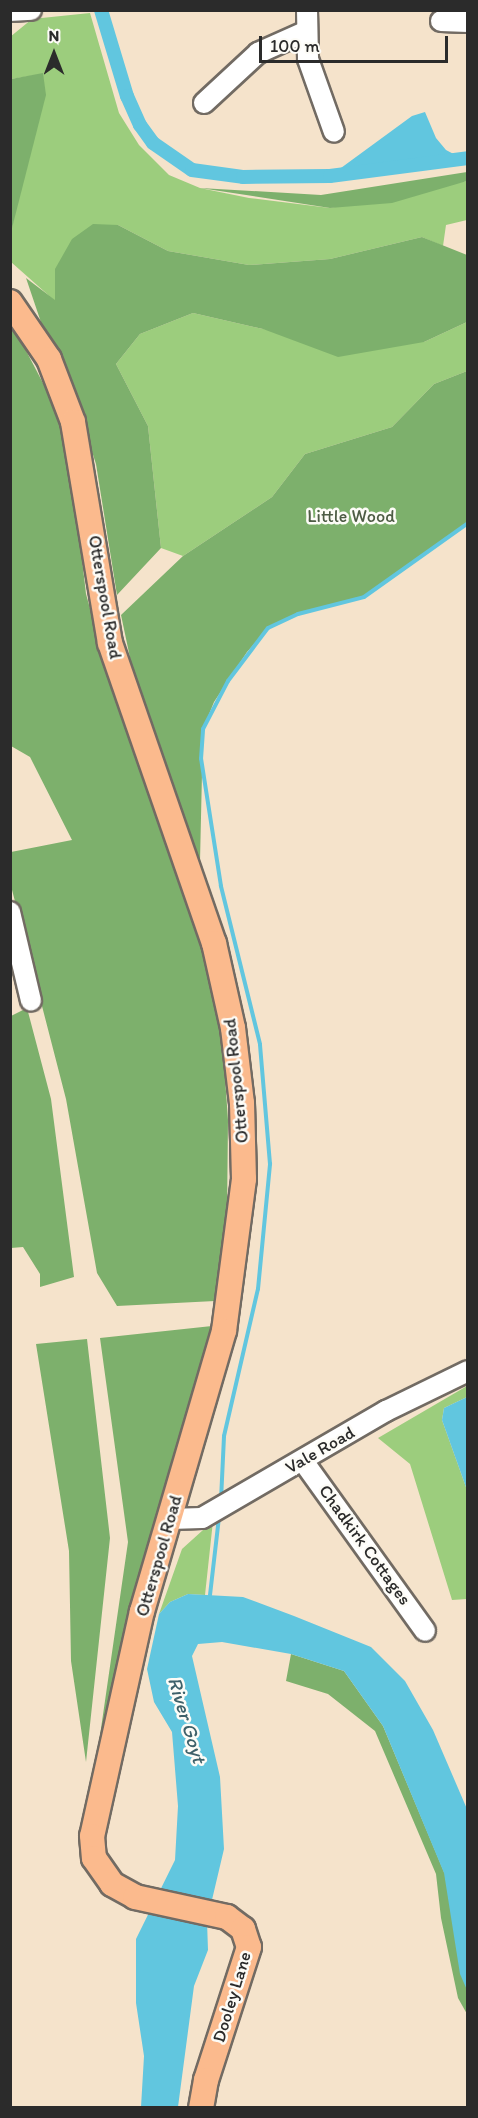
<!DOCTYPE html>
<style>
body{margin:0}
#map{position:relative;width:478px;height:2118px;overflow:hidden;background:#f5e3cb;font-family:Itim,sans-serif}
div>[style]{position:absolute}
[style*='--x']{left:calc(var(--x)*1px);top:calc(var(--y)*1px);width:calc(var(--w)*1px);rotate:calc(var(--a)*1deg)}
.green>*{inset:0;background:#9ccd7d}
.forest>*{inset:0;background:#7db06c}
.water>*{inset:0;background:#61c6df}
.stream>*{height:4px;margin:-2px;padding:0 2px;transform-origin:2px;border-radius:2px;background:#61c6df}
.canal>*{height:14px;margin:-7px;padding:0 7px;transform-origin:7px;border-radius:7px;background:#61c6df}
.roads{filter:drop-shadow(2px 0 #726b63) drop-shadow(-2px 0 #726b63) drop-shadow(0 2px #726b63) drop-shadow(0 -2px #726b63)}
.minor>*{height:20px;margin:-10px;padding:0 10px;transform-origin:10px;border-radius:10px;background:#fff}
.major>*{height:24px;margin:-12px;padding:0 12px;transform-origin:12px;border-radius:12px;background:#fbba8d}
span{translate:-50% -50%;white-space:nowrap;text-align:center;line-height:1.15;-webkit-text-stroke:5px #fdfcf7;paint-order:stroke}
.park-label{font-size:18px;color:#4d5c44}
.street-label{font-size:18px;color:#2b2b2b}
.water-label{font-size:20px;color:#3e616a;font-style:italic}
.frame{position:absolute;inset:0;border:12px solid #2b2b2b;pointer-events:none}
.north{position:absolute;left:24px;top:24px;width:60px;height:60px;-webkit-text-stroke:4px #fdfcf7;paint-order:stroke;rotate:0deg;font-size:16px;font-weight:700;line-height:24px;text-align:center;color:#2b2b2b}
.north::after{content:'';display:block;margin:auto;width:21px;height:27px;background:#2b2b2b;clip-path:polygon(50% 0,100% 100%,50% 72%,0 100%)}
.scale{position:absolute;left:259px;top:36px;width:189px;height:27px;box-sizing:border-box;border:3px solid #2b2b2b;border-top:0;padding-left:8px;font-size:18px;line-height:21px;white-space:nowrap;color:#2b2b2b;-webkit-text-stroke:4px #fdfcf7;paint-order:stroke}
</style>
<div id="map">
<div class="green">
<div style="clip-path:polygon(90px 13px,119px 113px,139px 145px,169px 175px,200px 188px,249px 198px,330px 208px,467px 181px,467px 220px,446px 225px,443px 246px,422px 237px,330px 259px,249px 265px,168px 251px,118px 225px,55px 301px,11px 262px,11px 232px,43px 74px,11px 79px,10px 37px,32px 19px)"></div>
<div style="clip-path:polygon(193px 313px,263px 329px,424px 342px,467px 322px,467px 371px,434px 384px,392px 427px,305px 454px,272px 497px,183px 556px,161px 548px,148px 426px,116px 364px,140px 334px)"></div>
<div style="clip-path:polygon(467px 1386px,467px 1397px,444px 1408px,442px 1420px,467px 1490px,467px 1599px,452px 1600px,410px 1464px,378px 1438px)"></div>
<div style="clip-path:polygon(213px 1521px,205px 1595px,188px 1594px,170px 1602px,159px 1614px,182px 1549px)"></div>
</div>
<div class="forest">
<div style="clip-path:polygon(43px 73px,46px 95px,11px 232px,11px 79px)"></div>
<div style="clip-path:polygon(467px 172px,467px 181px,392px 203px,330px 208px,200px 188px,321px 195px)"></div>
<div style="clip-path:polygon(93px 224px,118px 225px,168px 251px,249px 265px,330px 259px,422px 237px,467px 255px,467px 322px,424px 342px,338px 357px,263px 329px,193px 313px,140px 334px,116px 364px,148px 426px,161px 548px,117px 595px,96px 464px,73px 393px,47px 340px,26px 278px,55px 300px,55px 269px,72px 239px)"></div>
<div style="clip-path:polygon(10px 320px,67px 429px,86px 594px,111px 684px,201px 929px,220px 1006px,228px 1120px,227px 1214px,215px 1301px,117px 1306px,97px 1273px,66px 1099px,11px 886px,11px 852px,72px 840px,30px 757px,11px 746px)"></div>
<div style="clip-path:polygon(467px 371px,467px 523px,364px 597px,298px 614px,268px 628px,247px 652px,214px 702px,203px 729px,200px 862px,132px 667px,121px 615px,183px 556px,272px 497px,305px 454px,392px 427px,434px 384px)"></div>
<div style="clip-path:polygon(27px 1008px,51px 1099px,74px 1277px,40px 1287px,40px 1274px,23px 1247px,11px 1248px,11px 1016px)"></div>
<div style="clip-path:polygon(212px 1326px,103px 1755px,97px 1756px,128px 1542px,100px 1338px)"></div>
<div style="clip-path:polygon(87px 1339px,110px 1538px,86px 1762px,71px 1661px,69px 1551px,36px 1344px)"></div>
<div style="clip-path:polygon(291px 1654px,344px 1671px,383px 1726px,444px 1872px,467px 1877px,467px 2014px,458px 1998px,441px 1918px,436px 1874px,375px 1731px,328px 1694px,286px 1681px)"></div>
</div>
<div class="water">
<div style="clip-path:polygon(425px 112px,436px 138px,446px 150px,463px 159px,330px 176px,412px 116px)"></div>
<div style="clip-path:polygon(467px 1397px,468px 1397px,467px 1490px,442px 1420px,444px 1408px)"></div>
<div style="clip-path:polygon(188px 1594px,243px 1597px,294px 1616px,371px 1647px,405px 1681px,433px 1730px,467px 1809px,467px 1990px,460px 1974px,444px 1873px,383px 1726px,344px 1671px,291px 1654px,222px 1642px,198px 1644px,192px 1656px,220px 1777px,224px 1849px,207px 1921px,208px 1950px,194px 1986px,178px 2107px,141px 2107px,144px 2056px,136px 2003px,136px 1939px,175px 1860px,178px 1806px,172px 1732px,154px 1702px,147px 1669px,159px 1614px,170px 1602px)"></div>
</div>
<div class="stream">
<div style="--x:221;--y:1500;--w:64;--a:-87.3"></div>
<div style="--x:224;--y:1436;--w:151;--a:-77"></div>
<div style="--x:258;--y:1289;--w:126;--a:-84.5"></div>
<div style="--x:270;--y:1164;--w:120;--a:-94.8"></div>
<div style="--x:260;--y:1044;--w:163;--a:-103.9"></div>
<div style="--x:221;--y:886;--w:129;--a:-98.9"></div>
<div style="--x:201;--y:759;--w:30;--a:-86"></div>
<div style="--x:203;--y:729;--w:54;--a:-62.5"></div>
<div style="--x:228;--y:681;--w:66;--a:-53"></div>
<div style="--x:268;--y:628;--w:33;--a:-25"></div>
<div style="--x:298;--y:614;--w:68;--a:-14.4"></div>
<div style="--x:364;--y:597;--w:128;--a:-35.4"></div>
<div style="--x:210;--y:1595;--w:79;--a:-83.4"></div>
</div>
<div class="canal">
<div style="--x:101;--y:10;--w:90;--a:73.2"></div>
<div style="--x:127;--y:96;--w:32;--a:66"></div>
<div style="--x:140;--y:125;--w:22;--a:54"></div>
<div style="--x:153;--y:143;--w:47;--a:34.7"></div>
<div style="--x:192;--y:170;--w:51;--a:7.8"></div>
<div style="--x:243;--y:177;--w:87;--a:-0.7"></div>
<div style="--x:330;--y:176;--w:139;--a:-7.4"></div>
</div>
<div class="roads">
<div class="minor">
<div style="--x:307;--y:10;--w:49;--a:88.8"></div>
<div style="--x:308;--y:59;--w:77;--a:70.4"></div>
<div style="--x:10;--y:11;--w:21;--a:-3"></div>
<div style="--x:441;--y:21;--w:27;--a:2"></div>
<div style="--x:204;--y:103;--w:74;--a:-42.8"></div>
<div style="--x:258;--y:53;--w:51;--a:-24.1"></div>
<div style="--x:10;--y:912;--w:91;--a:76.7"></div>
<div style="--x:303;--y:1461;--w:209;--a:54.3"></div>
<div style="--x:170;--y:1519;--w:32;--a:-2"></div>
<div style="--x:202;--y:1518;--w:213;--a:-30.2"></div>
<div style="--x:386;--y:1411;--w:91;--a:-26"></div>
</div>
<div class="major">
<div style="--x:10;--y:302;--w:69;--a:55.6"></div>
<div style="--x:49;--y:359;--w:67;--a:69.1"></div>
<div style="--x:73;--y:422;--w:224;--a:80.5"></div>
<div style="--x:110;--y:643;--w:318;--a:70.9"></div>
<div style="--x:214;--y:943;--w:87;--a:77.4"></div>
<div style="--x:233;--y:1028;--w:76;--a:83.2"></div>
<div style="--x:242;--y:1103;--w:76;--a:88.5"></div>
<div style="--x:244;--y:1179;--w:153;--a:97.5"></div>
<div style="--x:224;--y:1331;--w:292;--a:106.3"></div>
<div style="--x:142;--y:1611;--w:230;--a:102.5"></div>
<div style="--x:92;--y:1836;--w:22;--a:85"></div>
<div style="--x:94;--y:1858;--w:32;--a:55"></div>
<div style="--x:112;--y:1884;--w:26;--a:29"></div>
<div style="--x:135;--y:1897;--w:94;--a:12.3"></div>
<div style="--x:227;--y:1917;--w:20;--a:37"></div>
<div style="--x:243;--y:1929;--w:19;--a:72"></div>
<div style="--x:249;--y:1947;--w:140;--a:107.9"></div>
<div style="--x:206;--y:2080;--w:28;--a:100"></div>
</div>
</div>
<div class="park-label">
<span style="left:351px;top:516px">Little Wood</span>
</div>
<div class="street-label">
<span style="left:105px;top:597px;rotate:80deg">Otterspool Road</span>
<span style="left:236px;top:1081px;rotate:-96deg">Otterspool Road</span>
<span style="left:320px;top:1450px;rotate:-30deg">Vale Road</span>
<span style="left:365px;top:1545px;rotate:54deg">Chadkirk Cottages</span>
<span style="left:159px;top:1556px;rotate:-74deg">Otterspool Road</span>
<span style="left:232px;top:1997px;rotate:-73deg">Dooley Lane</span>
</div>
<div class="water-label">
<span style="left:187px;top:1720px;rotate:73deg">River Goyt</span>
</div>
<div class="frame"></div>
<div class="north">N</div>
<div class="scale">100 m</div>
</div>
